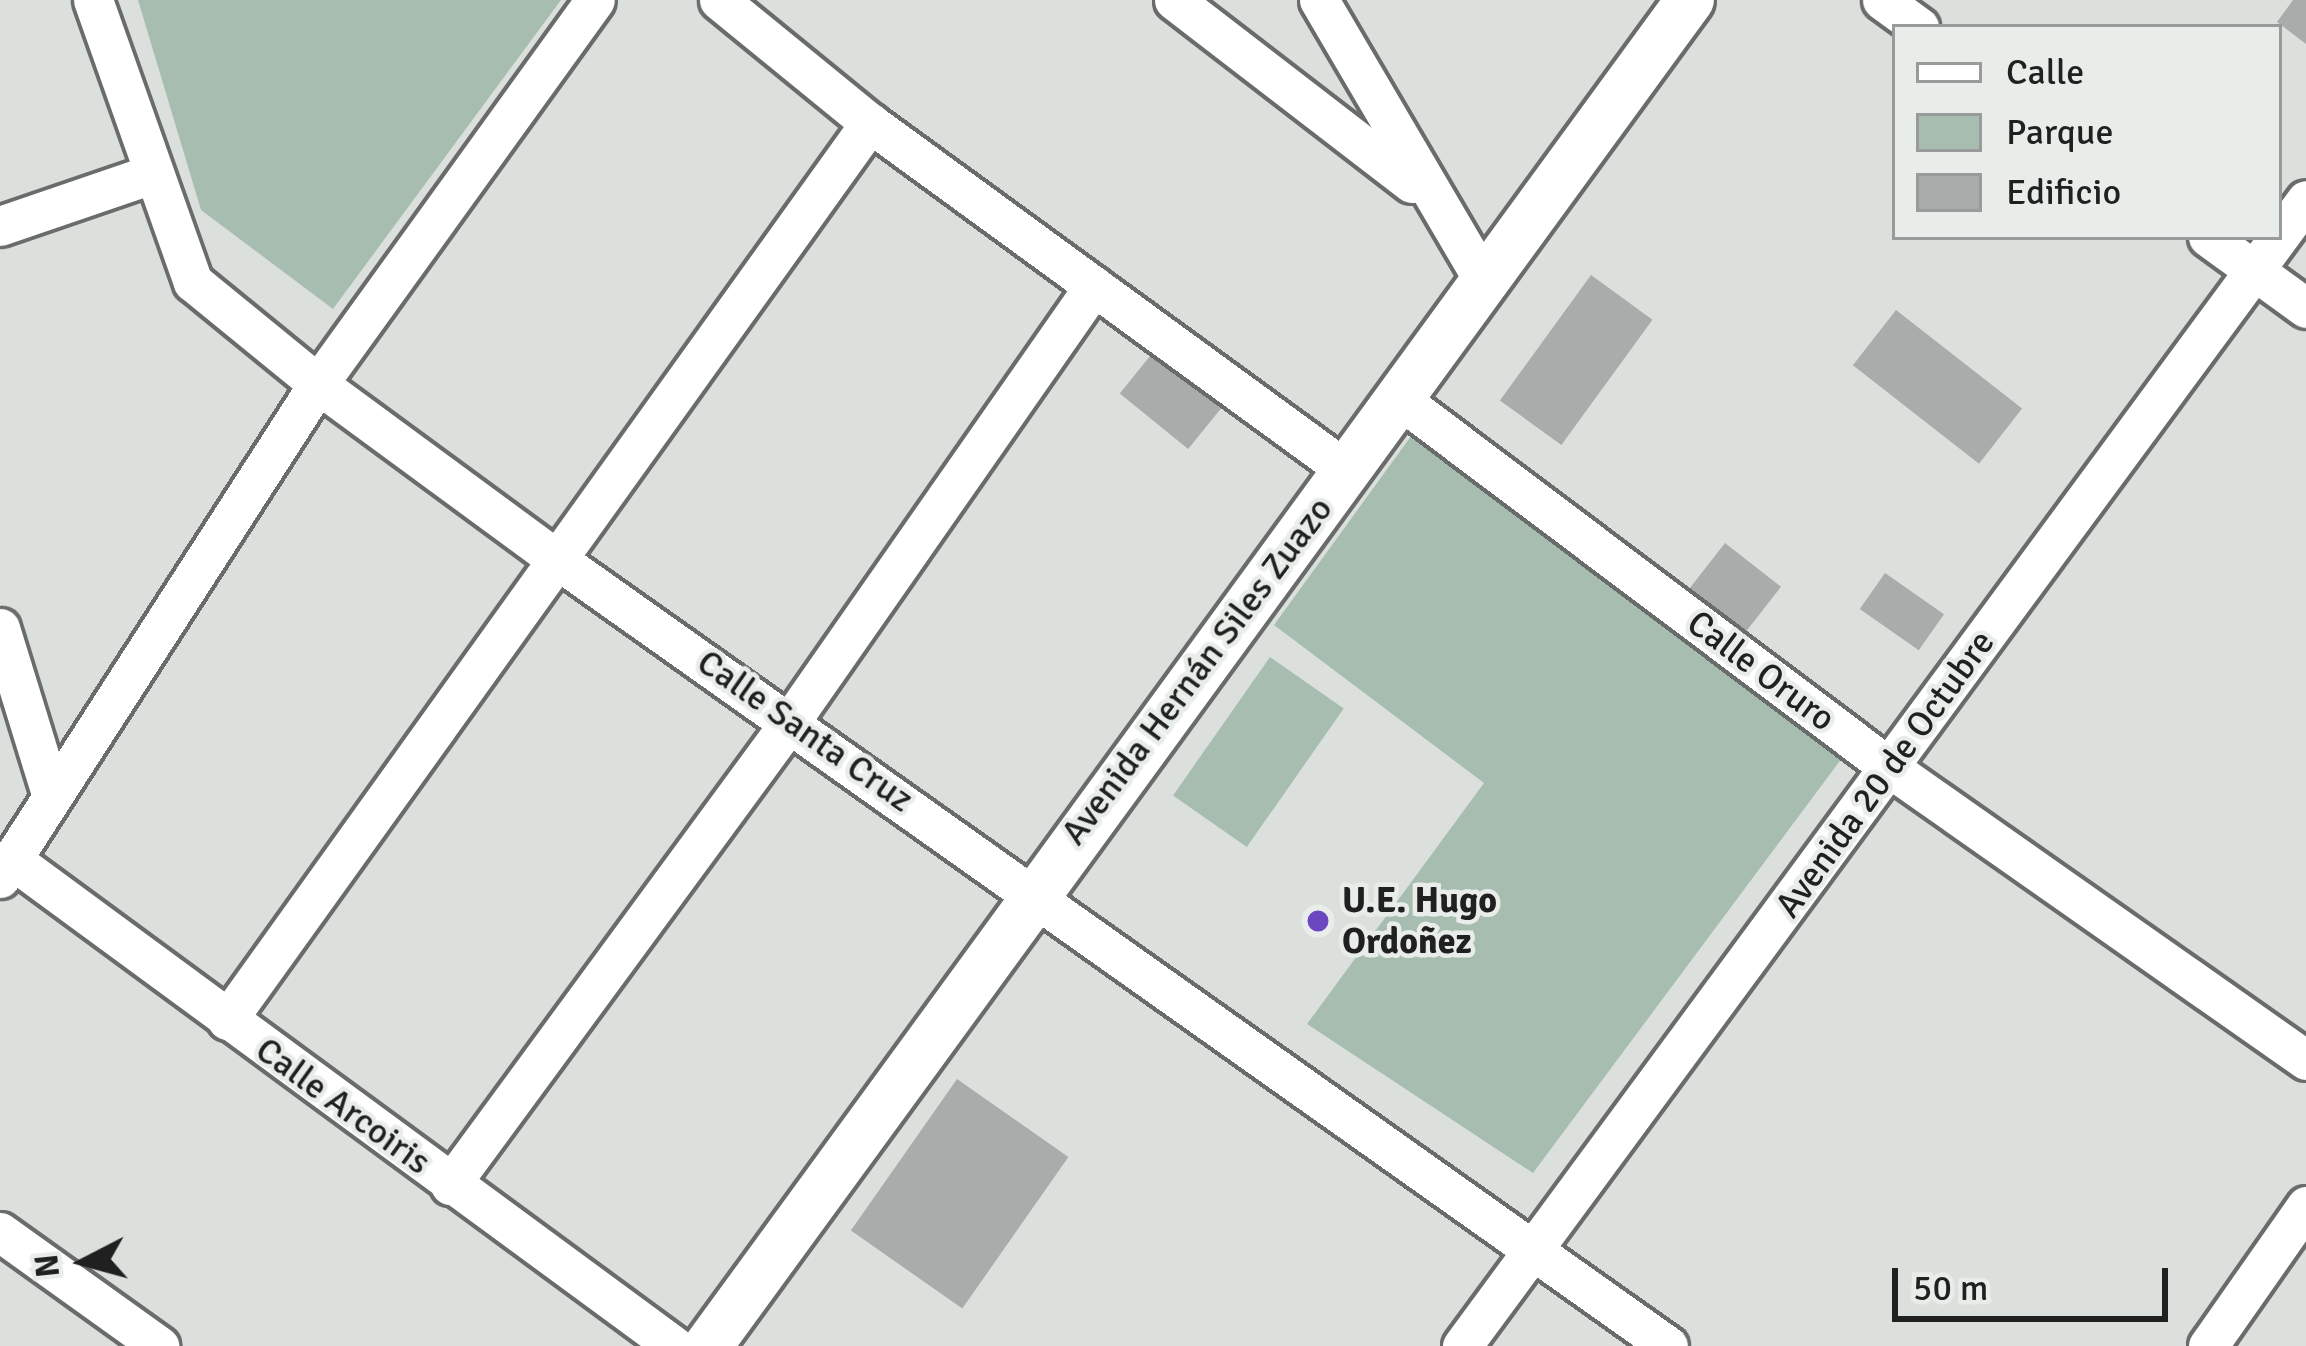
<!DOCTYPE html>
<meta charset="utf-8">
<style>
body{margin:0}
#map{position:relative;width:2306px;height:1346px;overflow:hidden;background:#dce0dd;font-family:Signika,sans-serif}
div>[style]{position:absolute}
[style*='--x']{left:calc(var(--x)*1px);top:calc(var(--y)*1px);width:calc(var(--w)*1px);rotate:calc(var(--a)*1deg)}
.green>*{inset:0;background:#a6bdaf;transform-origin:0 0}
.building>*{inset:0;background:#a8acaa;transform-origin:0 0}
.roads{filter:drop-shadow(3px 0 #696c6a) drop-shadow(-3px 0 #696c6a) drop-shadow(0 3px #696c6a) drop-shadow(0 -3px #696c6a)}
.minor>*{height:39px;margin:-19.5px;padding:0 19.5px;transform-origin:19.5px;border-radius:19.5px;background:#fff}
.tertiary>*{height:48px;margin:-24px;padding:0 24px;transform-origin:24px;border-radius:24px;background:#fff}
.dots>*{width:33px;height:33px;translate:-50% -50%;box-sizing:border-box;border:6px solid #e9edea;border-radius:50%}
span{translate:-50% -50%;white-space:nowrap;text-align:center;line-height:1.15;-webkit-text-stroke:9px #e9edea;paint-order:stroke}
.street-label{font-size:36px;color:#1f201f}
.poi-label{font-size:36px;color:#1f201f;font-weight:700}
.left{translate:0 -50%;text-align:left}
.legend{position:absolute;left:1892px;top:24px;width:390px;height:216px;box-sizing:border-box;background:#e9edea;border:3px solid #989b99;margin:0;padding:15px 21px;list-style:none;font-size:36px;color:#1f201f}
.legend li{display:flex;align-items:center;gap:24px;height:60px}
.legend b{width:60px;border:3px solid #989b99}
.north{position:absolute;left:24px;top:1202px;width:120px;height:120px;-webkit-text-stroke:9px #e9edea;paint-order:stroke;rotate:264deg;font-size:33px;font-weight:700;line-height:48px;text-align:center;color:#1f201f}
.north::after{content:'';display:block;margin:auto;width:42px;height:54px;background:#1f201f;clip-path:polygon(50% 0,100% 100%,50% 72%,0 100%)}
.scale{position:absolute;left:1892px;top:1268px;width:276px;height:54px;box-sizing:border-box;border:6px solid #1f201f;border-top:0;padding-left:15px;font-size:36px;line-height:42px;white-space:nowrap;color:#1f201f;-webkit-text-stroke:9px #e9edea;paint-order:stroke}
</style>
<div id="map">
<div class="green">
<div style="clip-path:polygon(138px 0,561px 0,333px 309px,201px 210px)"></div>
<div style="clip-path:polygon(1422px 421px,1848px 750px,1533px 1173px,1307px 1024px,1484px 783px,1274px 625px)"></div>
<div style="left:1270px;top:657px;width:90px;height:169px;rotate:35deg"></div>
</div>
<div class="building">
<div style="clip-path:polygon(2293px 0,2306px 0,2306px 44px,2277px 22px)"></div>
<div style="left:1591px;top:275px;width:76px;height:155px;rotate:36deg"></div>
<div style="left:1896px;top:310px;width:160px;height:70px;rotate:38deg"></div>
<div style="left:1155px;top:350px;width:88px;height:56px;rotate:39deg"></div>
<div style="left:1725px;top:543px;width:71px;height:58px;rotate:38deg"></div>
<div style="left:1885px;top:573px;width:72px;height:44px;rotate:35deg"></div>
<div style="left:957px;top:1079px;width:136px;height:185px;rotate:35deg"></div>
</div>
<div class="roads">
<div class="minor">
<div style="--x:93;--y:0;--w:299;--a:70.5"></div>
<div style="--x:193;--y:282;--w:161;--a:39.2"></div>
<div style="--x:318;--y:384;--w:298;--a:36.3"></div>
<div style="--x:558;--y:560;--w:1360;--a:35.3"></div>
<div style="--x:719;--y:0;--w:195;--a:39.2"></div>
<div style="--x:870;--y:123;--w:589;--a:36.09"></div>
<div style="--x:1174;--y:0;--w:300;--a:37.6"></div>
<div style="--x:1319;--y:0;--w:326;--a:59.6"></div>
<div style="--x:1882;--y:0;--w:46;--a:36.1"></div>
<div style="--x:0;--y:226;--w:161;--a:-18.9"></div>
<div style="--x:2208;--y:237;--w:121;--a:35.9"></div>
<div style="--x:1398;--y:398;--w:616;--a:36.94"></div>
<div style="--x:1890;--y:768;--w:508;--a:35.07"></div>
<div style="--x:0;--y:628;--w:170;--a:72.9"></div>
<div style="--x:14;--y:861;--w:819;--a:36.31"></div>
<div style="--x:0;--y:878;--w:588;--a:-57.23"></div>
<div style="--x:318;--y:384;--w:473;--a:-54.2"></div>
<div style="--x:227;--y:1020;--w:1104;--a:-54.37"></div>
<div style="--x:450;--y:1185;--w:578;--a:-53.72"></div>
<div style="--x:792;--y:719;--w:528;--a:-55.11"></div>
<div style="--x:0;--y:1232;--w:196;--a:35.6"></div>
<div style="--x:1462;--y:1346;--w:1423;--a:-53.63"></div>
<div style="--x:2208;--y:1346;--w:171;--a:-55"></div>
</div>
<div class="tertiary">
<div style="--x:708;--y:1346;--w:1666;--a:-53.89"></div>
</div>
</div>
<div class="dots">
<div style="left:1318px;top:921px;background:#6b48c0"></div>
</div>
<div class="street-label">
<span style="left:1197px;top:671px;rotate:-53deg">Avenida Hernán Siles Zuazo</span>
<span style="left:1761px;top:671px;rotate:37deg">Calle Oruro</span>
<span style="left:805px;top:731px;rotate:35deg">Calle Santa Cruz</span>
<span style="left:1885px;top:774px;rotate:-54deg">Avenida 20 de Octubre</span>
<span style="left:343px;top:1106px;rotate:36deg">Calle Arcoiris</span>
</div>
<div class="poi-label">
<span class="left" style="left:1342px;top:921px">U.E. Hugo<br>Ordoñez</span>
</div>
<ul class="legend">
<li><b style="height:15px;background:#fff"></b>Calle</li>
<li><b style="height:33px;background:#a6bdaf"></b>Parque</li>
<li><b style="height:33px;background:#a8acaa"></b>Edificio</li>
</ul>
<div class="north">N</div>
<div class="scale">50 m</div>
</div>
